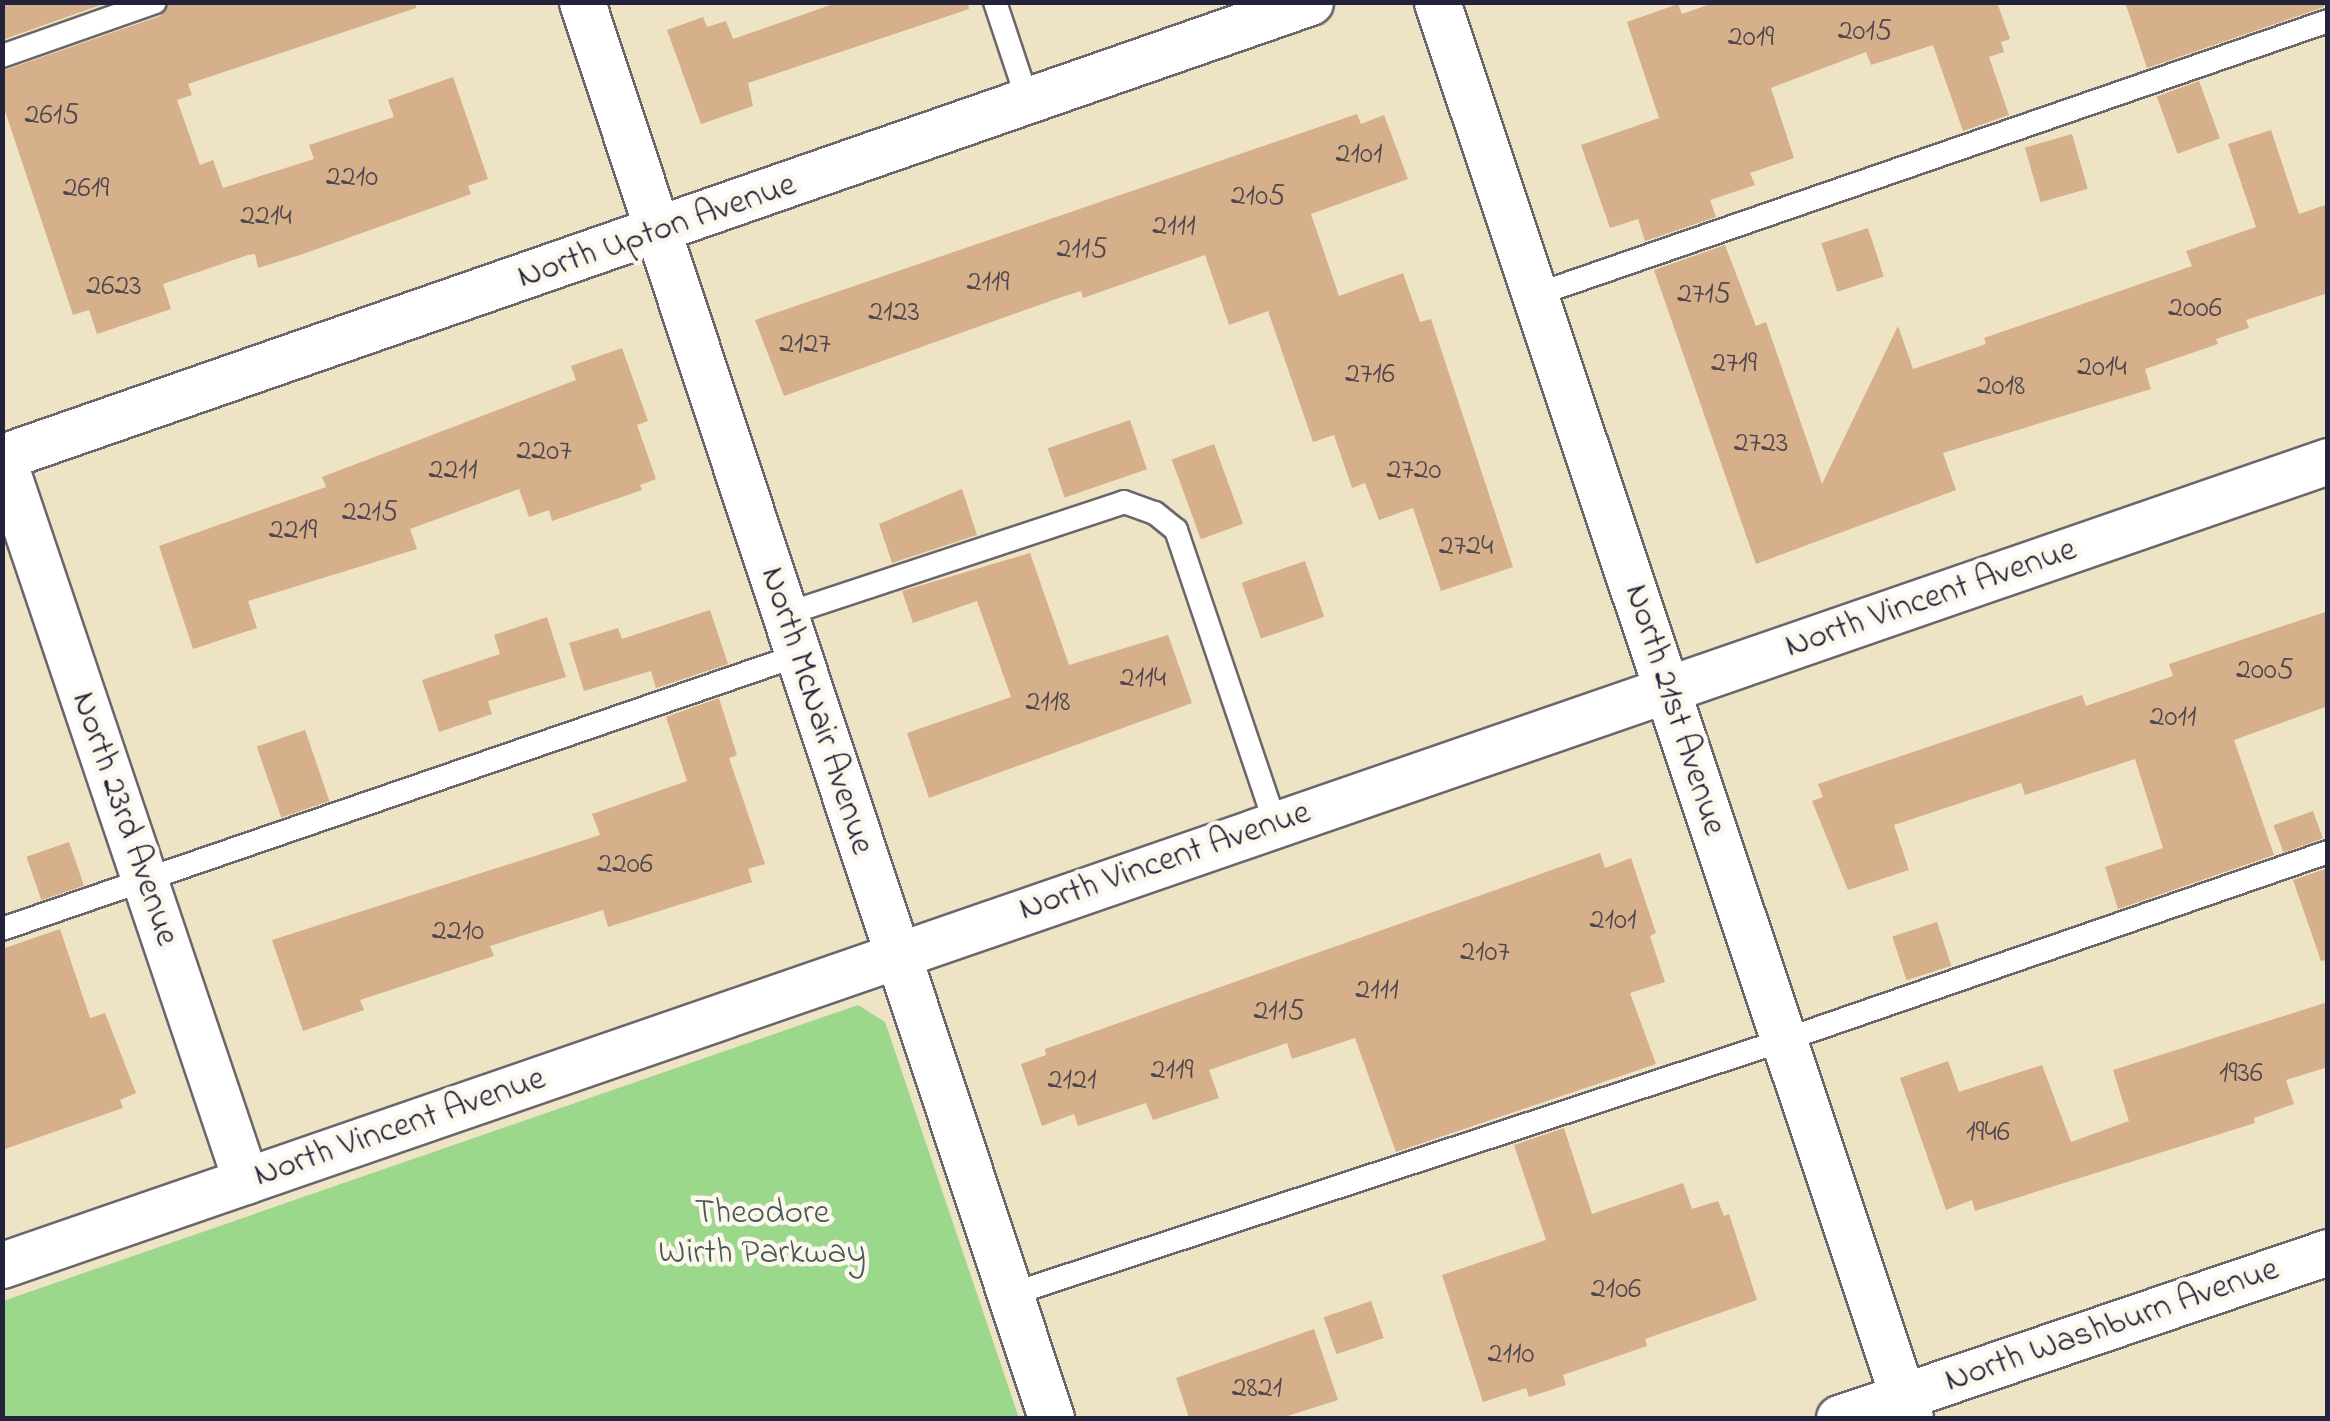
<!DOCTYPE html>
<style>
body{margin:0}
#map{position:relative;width:2330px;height:1421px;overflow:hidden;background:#efe3c5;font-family:"Indie Flower",sans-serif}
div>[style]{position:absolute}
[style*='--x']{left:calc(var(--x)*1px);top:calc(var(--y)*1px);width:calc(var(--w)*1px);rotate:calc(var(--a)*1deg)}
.green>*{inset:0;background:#9bd88c}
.building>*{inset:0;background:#d5b08a;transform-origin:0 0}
.roads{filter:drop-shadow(2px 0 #6a666b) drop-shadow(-2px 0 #6a666b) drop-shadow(0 2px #6a666b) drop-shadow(0 -2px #6a666b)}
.lane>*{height:22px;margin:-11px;padding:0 11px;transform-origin:11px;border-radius:11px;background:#fff}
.street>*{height:45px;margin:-22.5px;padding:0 22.5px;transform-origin:22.5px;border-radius:22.5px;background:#fff}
span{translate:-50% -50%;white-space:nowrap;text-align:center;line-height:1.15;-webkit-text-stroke:9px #fbf7ec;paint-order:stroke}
.number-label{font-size:30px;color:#4f464f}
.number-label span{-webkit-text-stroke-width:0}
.street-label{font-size:35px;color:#22223b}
.park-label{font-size:35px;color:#465953}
.frame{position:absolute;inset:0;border:5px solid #22223b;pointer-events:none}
</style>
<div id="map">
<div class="green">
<div style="clip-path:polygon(858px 1005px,885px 1022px,1019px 1418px,3px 1418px,3px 1301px)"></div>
</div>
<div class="building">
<div style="clip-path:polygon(2px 2px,109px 2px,2px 40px)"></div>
<div style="clip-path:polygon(170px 2px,415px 2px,416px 8px,188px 84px,192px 95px,177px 100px,200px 165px,213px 160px,223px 188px,314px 159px,309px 145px,394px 117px,388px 100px,453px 77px,488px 179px,468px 186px,471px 194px,303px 254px,258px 268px,255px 254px,248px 255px,163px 284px,171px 309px,97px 334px,89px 310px,73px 315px,2px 102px,2px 71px,160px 16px)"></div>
<div style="clip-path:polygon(839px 2px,968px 2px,969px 9px,748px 83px,753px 106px,701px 124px,667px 30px,703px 17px,707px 27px,726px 21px,733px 39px)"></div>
<div style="clip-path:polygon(1716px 2px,1997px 2px,2010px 39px,2001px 42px,2004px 52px,1989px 57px,2009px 115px,1963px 131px,1933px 45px,1871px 65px,1866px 52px,1771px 88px,1794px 158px,1750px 173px,1755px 185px,1710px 200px,1716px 217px,1645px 241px,1638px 219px,1610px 228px,1581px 145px,1659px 118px,1627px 22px,1678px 4px,1682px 14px)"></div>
<div style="clip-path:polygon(2125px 2px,2323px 2px,2324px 7px,2147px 68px)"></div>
<div style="left:2199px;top:81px;width:61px;height:45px;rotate:70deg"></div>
<div style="clip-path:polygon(1357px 114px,1361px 124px,1384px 115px,1408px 179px,1311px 214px,1339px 296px,1403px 273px,1420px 322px,1431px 319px,1513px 567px,1441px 591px,1413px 508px,1379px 520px,1365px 483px,1352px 488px,1334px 435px,1313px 442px,1268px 311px,1229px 325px,1205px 255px,1083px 298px,1081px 291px,1059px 298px,784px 396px,755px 320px)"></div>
<div style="clip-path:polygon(2271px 130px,2299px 214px,2328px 204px,2328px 293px,2246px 320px,2249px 328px,2216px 339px,2218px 344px,2145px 369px,2151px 389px,1943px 453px,1956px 490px,1756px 564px,1654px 270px,1725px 245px,1756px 326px,1766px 322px,1822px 484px,1898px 326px,1913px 369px,1986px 344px,1984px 338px,2192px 266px,2186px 251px,2256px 227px,2228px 144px)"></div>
<div style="left:2072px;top:134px;width:57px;height:49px;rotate:74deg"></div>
<div style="left:1868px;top:228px;width:51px;height:49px;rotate:72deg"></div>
<div style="clip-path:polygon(622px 348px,648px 421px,637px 425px,656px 479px,640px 485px,642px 490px,552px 521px,549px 510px,529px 517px,519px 489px,410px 529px,417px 549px,248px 601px,257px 628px,193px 649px,159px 546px,326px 487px,322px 477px,576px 380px,571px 366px)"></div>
<div style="left:1130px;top:420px;width:52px;height:87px;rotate:71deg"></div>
<div style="left:1214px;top:444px;width:85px;height:45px;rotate:70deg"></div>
<div style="clip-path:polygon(962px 489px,977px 535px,892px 563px,879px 524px)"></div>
<div style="clip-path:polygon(1030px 553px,1069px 665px,1168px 635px,1192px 703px,929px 798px,907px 733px,1011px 697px,977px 601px,913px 623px,902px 591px)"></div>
<div style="left:1305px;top:561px;width:59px;height:67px;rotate:71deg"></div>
<div style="clip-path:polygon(710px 610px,728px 664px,656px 688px,651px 671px,584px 691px,569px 643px,618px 628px,622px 639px)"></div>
<div style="clip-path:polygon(2328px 611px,2328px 706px,2234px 740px,2274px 855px,2118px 909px,2105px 867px,2163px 848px,2135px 759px,2025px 795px,2021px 783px,1894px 825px,1909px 870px,1848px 890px,1812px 801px,1823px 797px,1818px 784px,2082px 695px,2086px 706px,2173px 676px,2169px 664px)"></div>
<div style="clip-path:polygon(547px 617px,566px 677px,488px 701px,492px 714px,439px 732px,422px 680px,500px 654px,494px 635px)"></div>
<div style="clip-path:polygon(719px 698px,737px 755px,729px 758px,765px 864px,748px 869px,752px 882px,608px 927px,603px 910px,490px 946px,494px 956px,360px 1000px,364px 1010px,303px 1031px,272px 940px,600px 835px,592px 814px,687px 781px,666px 717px)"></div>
<div style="left:305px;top:730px;width:75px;height:51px;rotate:71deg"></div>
<div style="left:2313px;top:811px;width:29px;height:42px;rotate:70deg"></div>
<div style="left:69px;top:842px;width:46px;height:45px;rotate:71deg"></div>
<div style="clip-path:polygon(1600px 853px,1605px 868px,1631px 858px,1656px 933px,1650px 936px,1665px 982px,1630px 993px,1656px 1064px,1396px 1152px,1355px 1038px,1292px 1059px,1287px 1043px,1209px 1070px,1219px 1098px,1153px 1120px,1146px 1103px,1078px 1126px,1074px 1114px,1042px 1126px,1021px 1064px,1046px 1055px,1045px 1049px)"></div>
<div style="clip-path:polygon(2328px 868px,2328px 960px,2321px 961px,2293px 880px)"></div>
<div style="left:1937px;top:922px;width:46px;height:47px;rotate:72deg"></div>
<div style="clip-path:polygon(60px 929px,90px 1018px,105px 1013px,136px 1093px,120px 1100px,123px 1108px,2px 1150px,2px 949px)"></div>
<div style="clip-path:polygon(2328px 1002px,2328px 1067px,2286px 1080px,2294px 1104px,2254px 1118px,2255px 1123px,1975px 1211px,1972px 1200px,1946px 1210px,1900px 1078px,1948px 1061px,1959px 1092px,2042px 1065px,2071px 1142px,2129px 1121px,2113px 1070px)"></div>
<div style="clip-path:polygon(1564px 1128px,1592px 1214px,1683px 1183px,1692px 1209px,1718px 1201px,1724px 1216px,1729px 1214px,1757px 1300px,1645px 1339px,1647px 1346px,1563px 1375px,1566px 1385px,1529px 1397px,1526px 1388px,1483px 1402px,1442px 1275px,1546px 1240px,1514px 1145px)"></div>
<div style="left:1371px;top:1301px;width:39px;height:50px;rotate:71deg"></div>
<div style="clip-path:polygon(1314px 1329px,1338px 1400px,1281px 1418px,1189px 1418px,1176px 1378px)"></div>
</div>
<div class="roads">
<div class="lane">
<div style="--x:995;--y:2;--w:104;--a:71.6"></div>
<div style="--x:2;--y:56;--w:162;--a:-19.4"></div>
<div style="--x:1535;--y:295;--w:839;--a:-19.06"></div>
<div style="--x:786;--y:614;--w:356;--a:-18.3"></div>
<div style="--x:1124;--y:502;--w:33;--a:20"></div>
<div style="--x:1155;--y:513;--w:27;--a:39"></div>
<div style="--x:1176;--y:530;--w:309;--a:71.3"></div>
<div style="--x:2;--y:929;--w:843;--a:-18.97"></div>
<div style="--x:1009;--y:1295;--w:816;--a:-18.21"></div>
<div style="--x:1784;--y:1040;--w:576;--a:-19.06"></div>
</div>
<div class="street">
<div style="--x:582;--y:2;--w:1492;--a:71.67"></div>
<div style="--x:1437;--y:2;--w:1493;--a:71.53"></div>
<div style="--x:2;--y:457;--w:1385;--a:-19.18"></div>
<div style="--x:2;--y:457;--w:764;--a:71.38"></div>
<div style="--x:2;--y:1265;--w:2461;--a:-19.07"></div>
<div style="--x:1839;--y:1418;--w:516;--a:-18.75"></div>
</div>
</div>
<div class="number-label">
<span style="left:1865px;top:32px">2015</span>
<span style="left:1751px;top:38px">2019</span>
<span style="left:52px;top:116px">2615</span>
<span style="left:1359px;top:155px">2101</span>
<span style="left:352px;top:178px">2210</span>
<span style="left:86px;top:189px">2619</span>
<span style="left:1258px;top:197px">2105</span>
<span style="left:266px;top:217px">2214</span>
<span style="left:1174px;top:227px">2111</span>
<span style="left:1082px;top:250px">2115</span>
<span style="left:988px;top:283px">2119</span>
<span style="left:114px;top:287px">2623</span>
<span style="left:1704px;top:295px">2715</span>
<span style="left:2195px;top:309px">2006</span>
<span style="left:894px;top:313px">2123</span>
<span style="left:805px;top:345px">2127</span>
<span style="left:1734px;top:364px">2719</span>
<span style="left:2102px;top:368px">2014</span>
<span style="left:1370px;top:375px">2716</span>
<span style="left:2001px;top:387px">2018</span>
<span style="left:1761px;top:444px">2723</span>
<span style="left:544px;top:452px">2207</span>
<span style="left:453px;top:471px">2211</span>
<span style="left:1414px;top:471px">2720</span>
<span style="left:370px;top:513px">2215</span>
<span style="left:293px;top:531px">2219</span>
<span style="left:1466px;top:547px">2724</span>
<span style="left:2265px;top:671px">2005</span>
<span style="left:1143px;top:679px">2114</span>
<span style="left:1048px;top:703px">2118</span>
<span style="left:2173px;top:718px">2011</span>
<span style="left:625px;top:865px">2206</span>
<span style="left:1613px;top:921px">2101</span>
<span style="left:458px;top:932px">2210</span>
<span style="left:1485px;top:953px">2107</span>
<span style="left:1377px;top:991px">2111</span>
<span style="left:1279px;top:1012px">2115</span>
<span style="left:1172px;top:1071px">2119</span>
<span style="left:2241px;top:1074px">1936</span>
<span style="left:1072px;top:1081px">2121</span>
<span style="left:1988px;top:1133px">1946</span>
<span style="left:1616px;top:1290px">2106</span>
<span style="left:1511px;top:1355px">2110</span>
<span style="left:1257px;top:1389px">2821</span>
</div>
<div class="street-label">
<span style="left:657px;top:232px;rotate:-19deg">North Upton Avenue</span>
<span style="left:1931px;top:599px;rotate:-19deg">North Vincent Avenue</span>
<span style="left:1674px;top:710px;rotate:72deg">North 21st Avenue</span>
<span style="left:816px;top:711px;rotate:72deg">North McNair Avenue</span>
<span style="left:124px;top:819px;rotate:71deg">North 23rd Avenue</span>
<span style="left:1165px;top:862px;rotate:-19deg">North Vincent Avenue</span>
<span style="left:400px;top:1128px;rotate:-19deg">North Vincent Avenue</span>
<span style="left:2112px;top:1326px;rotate:-19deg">North Washburn Avenue</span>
</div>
<div class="park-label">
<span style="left:762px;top:1234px">Theodore<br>Wirth Parkway</span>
</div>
<div class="frame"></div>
</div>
